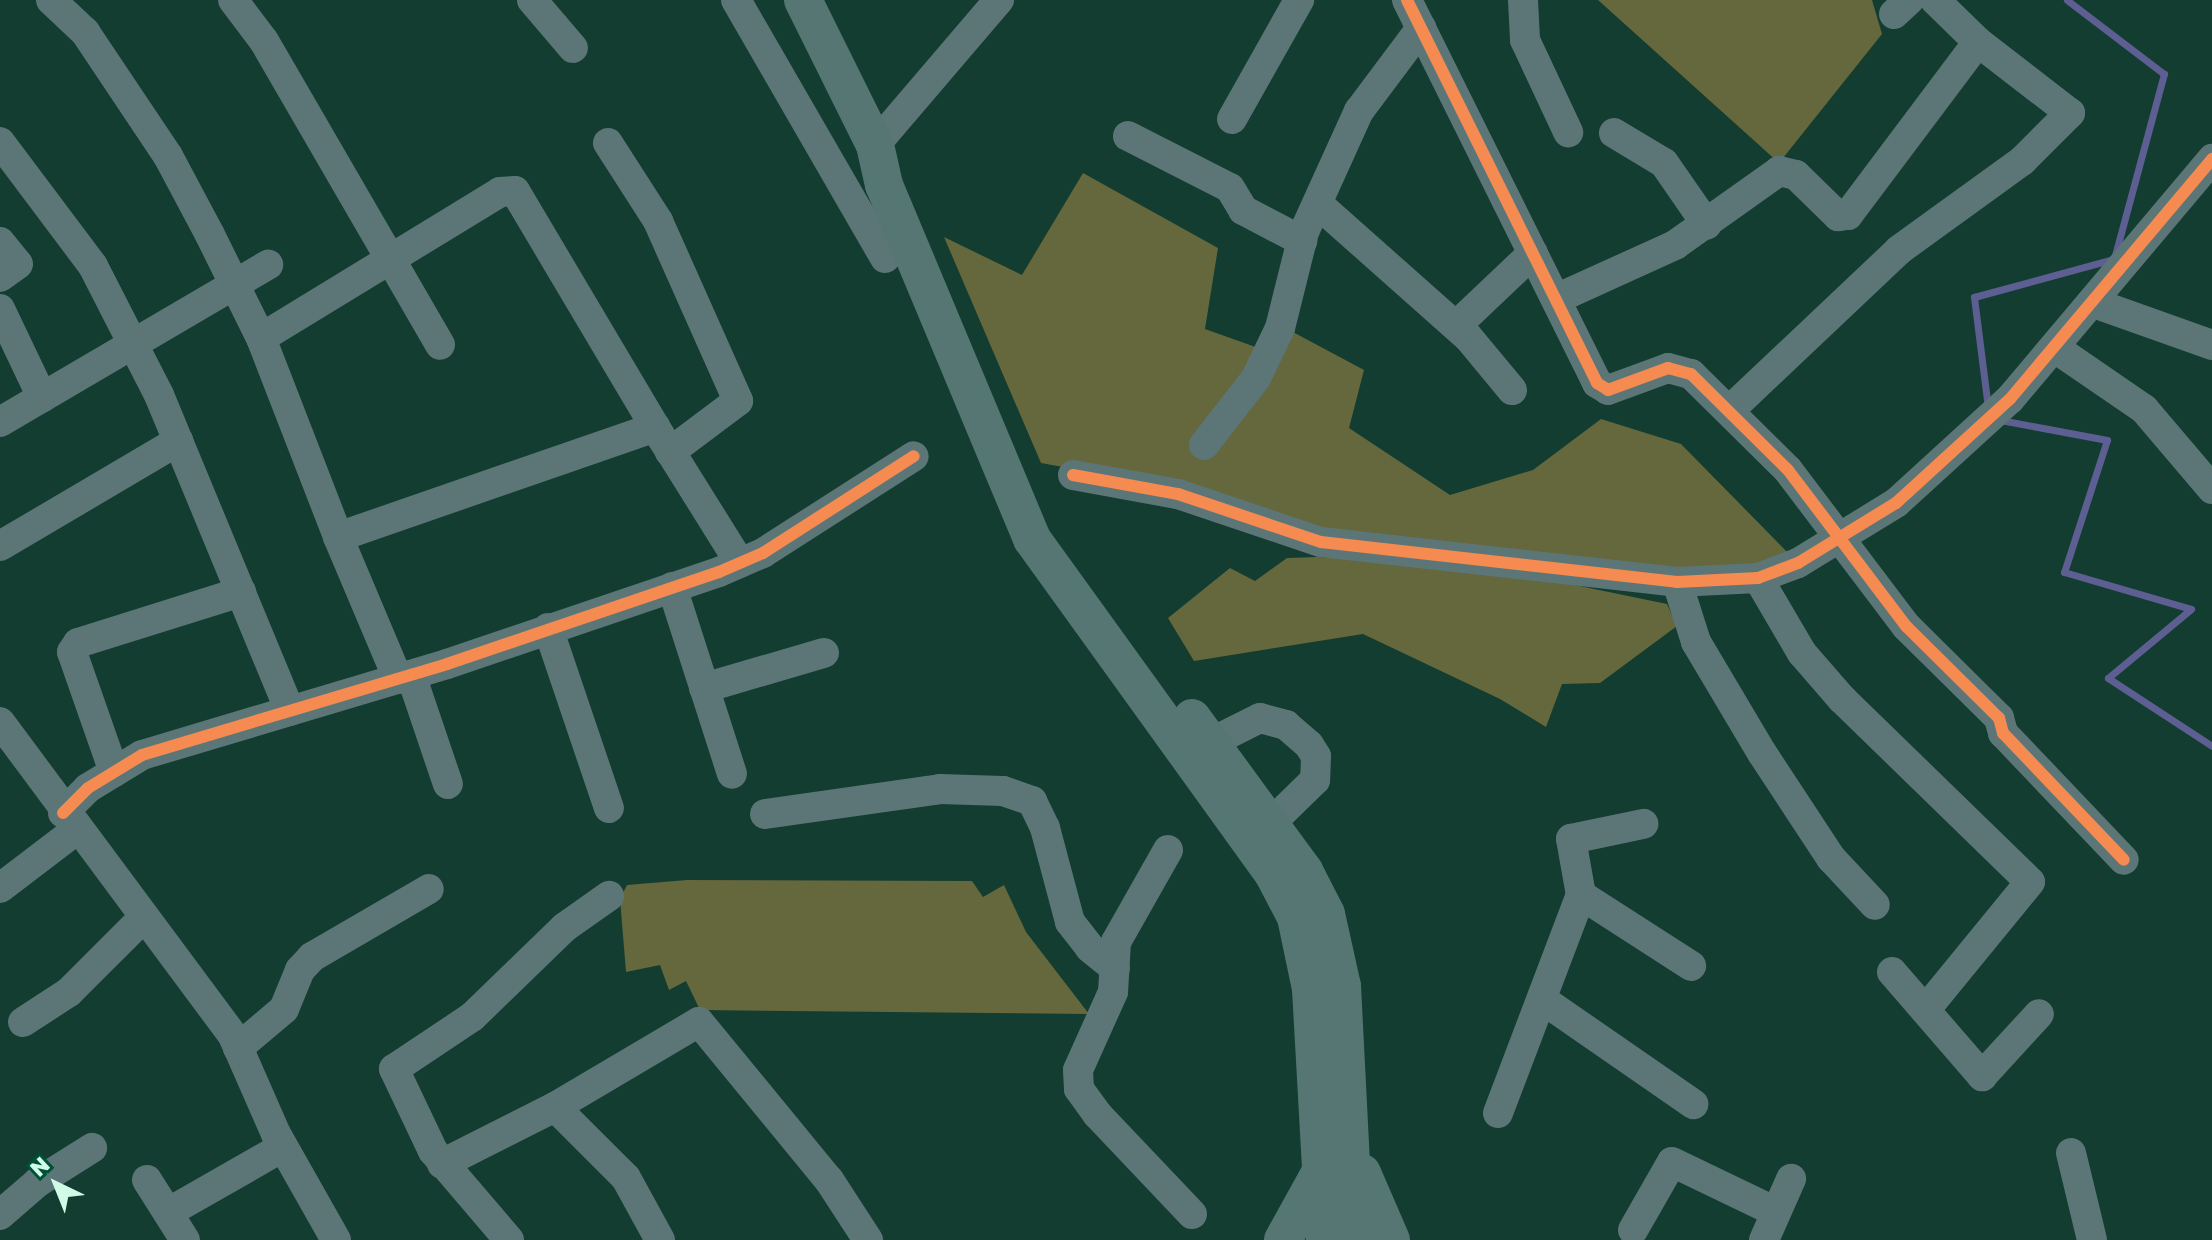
<!DOCTYPE html>
<style>
body{margin:0}
#map{position:relative;width:2212px;height:1240px;overflow:hidden;background:#123d30;font-family:"Golos Text",sans-serif}
div>[style]{position:absolute}
[style*='--x']{left:calc(var(--x)*1px);top:calc(var(--y)*1px);width:calc(var(--w)*1px);rotate:calc(var(--a)*1deg)}
.green>*{inset:0;background:#65673d}
.stream>*{height:7px;margin:-3.5px;padding:0 3.5px;transform-origin:3.5px;border-radius:3.5px;background:#5d5e91}
.minor>*{height:30px;margin:-15px;padding:0 15px;transform-origin:15px;border-radius:15px;background:#5c7678}
.major>*{height:38px;margin:-19px;padding:0 19px;transform-origin:19px;border-radius:19px;background:#567674}
.cycleway>*{height:12px;margin:-6px;padding:0 6px;transform-origin:6px;border-radius:6px;background:#f68b52}
span{translate:-50% -50%;white-space:nowrap;text-align:center;line-height:1.15;-webkit-text-stroke:6px #004f37;paint-order:stroke}
.north{position:absolute;left:16px;top:1144px;width:80px;height:80px;-webkit-text-stroke:6px #004f37;paint-order:stroke;rotate:317deg;font-size:22px;font-weight:700;line-height:32px;text-align:center;color:#d1fae7}
.north::after{content:'';display:block;margin:auto;width:28px;height:36px;background:#d1fae7;clip-path:polygon(50% 0,100% 100%,50% 72%,0 100%)}
</style>
<div id="map">
<div class="green">
<div style="clip-path:polygon(1598px 0,1872px 0,1882px 34px,1779px 163px)"></div>
<div style="clip-path:polygon(1083px 173px,1218px 248px,1205px 329px,1264px 350px,1291px 331px,1364px 370px,1349px 428px,1450px 495px,1533px 470px,1601px 419px,1681px 444px,1798px 563px,1696px 577px,1335px 535px,1145px 482px,1041px 463px,944px 237px,1022px 275px)"></div>
<div style="clip-path:polygon(1317px 557px,1487px 567px,1667px 604px,1677px 626px,1600px 683px,1562px 684px,1546px 727px,1500px 699px,1363px 634px,1194px 661px,1168px 618px,1230px 568px,1255px 581px,1287px 558px)"></div>
<div style="clip-path:polygon(687px 880px,972px 881px,983px 897px,1004px 885px,1026px 932px,1089px 1014px,700px 1010px,686px 981px,669px 990px,660px 965px,626px 972px,620px 899px,627px 885px)"></div>
</div>
<div class="stream">
<div style="--x:1988;--y:408;--w:112;--a:-97.2"></div>
<div style="--x:1974;--y:297;--w:145;--a:-15.2"></div>
<div style="--x:2114;--y:259;--w:192;--a:-74.9"></div>
<div style="--x:2164;--y:74;--w:122;--a:-142.7"></div>
<div style="--x:2000;--y:420;--w:109;--a:10.6"></div>
<div style="--x:2107;--y:440;--w:139;--a:108"></div>
<div style="--x:2064;--y:572;--w:132;--a:16.2"></div>
<div style="--x:2191;--y:609;--w:108;--a:140.3"></div>
<div style="--x:2108;--y:678;--w:124;--a:33.2"></div>
</div>
<div class="minor">
<div style="--x:51;--y:0;--w:47;--a:43.3"></div>
<div style="--x:85;--y:32;--w:149;--a:56.2"></div>
<div style="--x:168;--y:156;--w:89;--a:62"></div>
<div style="--x:210;--y:235;--w:115;--a:63.7"></div>
<div style="--x:261;--y:338;--w:213;--a:68.8"></div>
<div style="--x:233;--y:0;--w:51;--a:52.9"></div>
<div style="--x:264;--y:41;--w:351;--a:59.9"></div>
<div style="--x:532;--y:0;--w:63;--a:49.5"></div>
<div style="--x:736;--y:0;--w:298;--a:60"></div>
<div style="--x:1407;--y:0;--w:428;--a:63.6"></div>
<div style="--x:1597;--y:383;--w:13;--a:32"></div>
<div style="--x:1608;--y:390;--w:64;--a:-20.1"></div>
<div style="--x:1668;--y:368;--w:24;--a:15"></div>
<div style="--x:1691;--y:374;--w:136;--a:44.7"></div>
<div style="--x:1788;--y:470;--w:196;--a:52.9"></div>
<div style="--x:1906;--y:626;--w:131;--a:44.7"></div>
<div style="--x:1999;--y:718;--w:16;--a:75"></div>
<div style="--x:2003;--y:733;--w:175;--a:46.4"></div>
<div style="--x:1523;--y:0;--w:40;--a:87.1"></div>
<div style="--x:1525;--y:40;--w:102;--a:64.9"></div>
<div style="--x:1894;--y:14;--w:21;--a:-43"></div>
<div style="--x:1232;--y:119;--w:137;--a:-60.6"></div>
<div style="--x:1614;--y:133;--w:58;--a:31"></div>
<div style="--x:1664;--y:163;--w:75;--a:55.3"></div>
<div style="--x:1128;--y:136;--w:114;--a:27"></div>
<div style="--x:1230;--y:188;--w:26;--a:59"></div>
<div style="--x:1243;--y:210;--w:67;--a:27.7"></div>
<div style="--x:0;--y:142;--w:155;--a:53.1"></div>
<div style="--x:93;--y:266;--w:145;--a:62.9"></div>
<div style="--x:159;--y:395;--w:342;--a:67.5"></div>
<div style="--x:608;--y:143;--w:93;--a:57.3"></div>
<div style="--x:658;--y:221;--w:197;--a:66"></div>
<div style="--x:738;--y:401;--w:85;--a:143.1"></div>
<div style="--x:875;--y:145;--w:191;--a:-49.5"></div>
<div style="--x:1318;--y:204;--w:200;--a:41.6"></div>
<div style="--x:1468;--y:337;--w:69;--a:50.3"></div>
<div style="--x:0;--y:242;--w:28;--a:51"></div>
<div style="--x:18;--y:264;--w:22;--a:144"></div>
<div style="--x:1556;--y:299;--w:131;--a:-24.4"></div>
<div style="--x:1675;--y:245;--w:128;--a:-35.4"></div>
<div style="--x:1779;--y:171;--w:17;--a:13"></div>
<div style="--x:1796;--y:175;--w:59;--a:44.3"></div>
<div style="--x:1838;--y:216;--w:10;--a:-6"></div>
<div style="--x:1848;--y:215;--w:216;--a:-53.1"></div>
<div style="--x:2094;--y:303;--w:125;--a:19.6"></div>
<div style="--x:0;--y:309;--w:98;--a:64.5"></div>
<div style="--x:1456;--y:326;--w:106;--a:-43.5"></div>
<div style="--x:261;--y:338;--w:280;--a:-31.4"></div>
<div style="--x:500;--y:192;--w:15;--a:-4"></div>
<div style="--x:515;--y:191;--w:274;--a:59.3"></div>
<div style="--x:2055;--y:348;--w:108;--a:34.4"></div>
<div style="--x:2144;--y:409;--w:105;--a:49.6"></div>
<div style="--x:1730;--y:410;--w:233;--a:-43.4"></div>
<div style="--x:1899;--y:250;--w:152;--a:-35.9"></div>
<div style="--x:2022;--y:161;--w:68;--a:-45"></div>
<div style="--x:2070;--y:113;--w:116;--a:-142.3"></div>
<div style="--x:1978;--y:42;--w:60;--a:-135.7"></div>
<div style="--x:0;--y:422;--w:311;--a:-30.4"></div>
<div style="--x:1204;--y:445;--w:85;--a:-52.2"></div>
<div style="--x:1256;--y:378;--w:55;--a:-64.4"></div>
<div style="--x:1280;--y:328;--w:99;--a:-76"></div>
<div style="--x:1304;--y:232;--w:133;--a:-65.6"></div>
<div style="--x:1359;--y:111;--w:104;--a:-53.2"></div>
<div style="--x:1073;--y:475;--w:107;--a:10.3"></div>
<div style="--x:1178;--y:494;--w:151;--a:18.6"></div>
<div style="--x:1321;--y:542;--w:358;--a:6.4"></div>
<div style="--x:1677;--y:582;--w:81;--a:-2.8"></div>
<div style="--x:1758;--y:578;--w:43;--a:-20.6"></div>
<div style="--x:1798;--y:563;--w:115;--a:-31.5"></div>
<div style="--x:1896;--y:503;--w:154;--a:-42.4"></div>
<div style="--x:2010;--y:399;--w:314;--a:-49.9"></div>
<div style="--x:0;--y:546;--w:207;--a:-30.5"></div>
<div style="--x:1758;--y:578;--w:87;--a:59.6"></div>
<div style="--x:1802;--y:653;--w:61;--a:49"></div>
<div style="--x:1842;--y:699;--w:262;--a:44.2"></div>
<div style="--x:2030;--y:882;--w:164;--a:129.3"></div>
<div style="--x:1677;--y:582;--w:63;--a:72.4"></div>
<div style="--x:1696;--y:642;--w:129;--a:59.3"></div>
<div style="--x:1762;--y:753;--w:126;--a:56.7"></div>
<div style="--x:1831;--y:858;--w:64;--a:46.9"></div>
<div style="--x:672;--y:587;--w:196;--a:72.2"></div>
<div style="--x:548;--y:628;--w:190;--a:71.3"></div>
<div style="--x:411;--y:675;--w:115;--a:71.3"></div>
<div style="--x:398;--y:679;--w:154;--a:-112.9"></div>
<div style="--x:338;--y:537;--w:336;--a:-19.1"></div>
<div style="--x:655;--y:427;--w:160;--a:58"></div>
<div style="--x:704;--y:688;--w:125;--a:-16.3"></div>
<div style="--x:0;--y:722;--w:391;--a:53.4"></div>
<div style="--x:233;--y:1036;--w:107;--a:66.3"></div>
<div style="--x:276;--y:1134;--w:122;--a:60.5"></div>
<div style="--x:1210;--y:743;--w:56;--a:-26.6"></div>
<div style="--x:1260;--y:718;--w:27;--a:15"></div>
<div style="--x:1286;--y:725;--w:30;--a:41"></div>
<div style="--x:1309;--y:745;--w:13;--a:58"></div>
<div style="--x:1316;--y:756;--w:24;--a:92"></div>
<div style="--x:1315;--y:780;--w:63;--a:135.6"></div>
<div style="--x:114;--y:772;--w:127;--a:-109.3"></div>
<div style="--x:72;--y:652;--w:11;--a:-56"></div>
<div style="--x:78;--y:643;--w:171;--a:-17.4"></div>
<div style="--x:63;--y:813;--w:35;--a:-45"></div>
<div style="--x:88;--y:788;--w:63;--a:-31.4"></div>
<div style="--x:142;--y:755;--w:318;--a:-16.6"></div>
<div style="--x:447;--y:664;--w:287;--a:-18.7"></div>
<div style="--x:719;--y:572;--w:48;--a:-23.4"></div>
<div style="--x:763;--y:553;--w:179;--a:-32.7"></div>
<div style="--x:765;--y:814;--w:177;--a:-8.1"></div>
<div style="--x:940;--y:789;--w:63;--a:1.8"></div>
<div style="--x:1003;--y:791;--w:31;--a:19"></div>
<div style="--x:1032;--y:801;--w:30;--a:64"></div>
<div style="--x:1045;--y:828;--w:97;--a:75.1"></div>
<div style="--x:1070;--y:922;--w:33;--a:52"></div>
<div style="--x:1090;--y:948;--w:32;--a:39"></div>
<div style="--x:1168;--y:850;--w:106;--a:119.5"></div>
<div style="--x:1116;--y:942;--w:50;--a:93.4"></div>
<div style="--x:1113;--y:992;--w:85;--a:114.2"></div>
<div style="--x:1078;--y:1070;--w:19;--a:87"></div>
<div style="--x:1079;--y:1089;--w:31;--a:54"></div>
<div style="--x:1097;--y:1114;--w:138;--a:46.5"></div>
<div style="--x:0;--y:888;--w:96;--a:-37.3"></div>
<div style="--x:1581;--y:895;--w:131;--a:32.8"></div>
<div style="--x:1892;--y:972;--w:138;--a:49.1"></div>
<div style="--x:1982;--y:1076;--w:84;--a:-47.4"></div>
<div style="--x:1543;--y:1000;--w:183;--a:34.7"></div>
<div style="--x:23;--y:1022;--w:55;--a:-33.1"></div>
<div style="--x:69;--y:992;--w:106;--a:-45"></div>
<div style="--x:238;--y:1048;--w:60;--a:-40.3"></div>
<div style="--x:284;--y:1009;--w:42;--a:-67.7"></div>
<div style="--x:300;--y:970;--w:18;--a:-47"></div>
<div style="--x:312;--y:957;--w:135;--a:-30.2"></div>
<div style="--x:555;--y:1107;--w:100;--a:45"></div>
<div style="--x:626;--y:1178;--w:71;--a:61.3"></div>
<div style="--x:1498;--y:1113;--w:233;--a:-69.2"></div>
<div style="--x:1581;--y:895;--w:57;--a:-100.1"></div>
<div style="--x:1571;--y:839;--w:74;--a:-11.8"></div>
<div style="--x:2071;--y:1153;--w:89;--a:76.4"></div>
<div style="--x:442;--y:1164;--w:127;--a:-26.8"></div>
<div style="--x:555;--y:1107;--w:167;--a:-30.6"></div>
<div style="--x:699;--y:1022;--w:205;--a:50.6"></div>
<div style="--x:829;--y:1180;--w:72;--a:57"></div>
<div style="--x:147;--y:1180;--w:71;--a:57.7"></div>
<div style="--x:169;--y:1212;--w:131;--a:-29.7"></div>
<div style="--x:0;--y:1215;--w:50;--a:-41"></div>
<div style="--x:38;--y:1182;--w:64;--a:-32.2"></div>
<div style="--x:1633;--y:1230;--w:78;--a:-60.2"></div>
<div style="--x:1672;--y:1162;--w:113;--a:25.7"></div>
<div style="--x:509;--y:1240;--w:117;--a:-130.5"></div>
<div style="--x:433;--y:1151;--w:91;--a:-115.4"></div>
<div style="--x:394;--y:1069;--w:94;--a:-33.7"></div>
<div style="--x:472;--y:1017;--w:129;--a:-44.1"></div>
<div style="--x:565;--y:927;--w:54;--a:-35.2"></div>
<div style="--x:1764;--y:1240;--w:67;--a:-66.1"></div>
</div>
<div class="major">
<div style="--x:803;--y:0;--w:162;--a:63.6"></div>
<div style="--x:875;--y:145;--w:41;--a:77.3"></div>
<div style="--x:884;--y:185;--w:384;--a:67.3"></div>
<div style="--x:1032;--y:539;--w:414;--a:54.2"></div>
<div style="--x:1274;--y:875;--w:47;--a:62.4"></div>
<div style="--x:1296;--y:917;--w:74;--a:78.2"></div>
<div style="--x:1311;--y:989;--w:251;--a:86.8"></div>
<div style="--x:1192;--y:718;--w:190;--a:53.8"></div>
<div style="--x:1304;--y:871;--w:48;--a:62.9"></div>
<div style="--x:1326;--y:914;--w:74;--a:77.5"></div>
<div style="--x:1342;--y:986;--w:254;--a:87.1"></div>
<div style="--x:1362;--y:1173;--w:73;--a:66.6"></div>
<div style="--x:1283;--y:1240;--w:77;--a:-61.1"></div>
</div>
<div class="cycleway">
<div style="--x:1407;--y:0;--w:428;--a:63.6"></div>
<div style="--x:1597;--y:383;--w:13;--a:32"></div>
<div style="--x:1608;--y:390;--w:64;--a:-20.1"></div>
<div style="--x:1668;--y:368;--w:24;--a:15"></div>
<div style="--x:1691;--y:374;--w:136;--a:44.7"></div>
<div style="--x:1788;--y:470;--w:196;--a:52.9"></div>
<div style="--x:1906;--y:626;--w:131;--a:44.7"></div>
<div style="--x:1999;--y:718;--w:16;--a:75"></div>
<div style="--x:2003;--y:733;--w:175;--a:46.4"></div>
<div style="--x:1073;--y:475;--w:107;--a:10.3"></div>
<div style="--x:1178;--y:494;--w:151;--a:18.6"></div>
<div style="--x:1321;--y:542;--w:358;--a:6.4"></div>
<div style="--x:1677;--y:582;--w:81;--a:-2.8"></div>
<div style="--x:1758;--y:578;--w:43;--a:-20.6"></div>
<div style="--x:1798;--y:563;--w:115;--a:-31.5"></div>
<div style="--x:1896;--y:503;--w:154;--a:-42.4"></div>
<div style="--x:2010;--y:399;--w:314;--a:-49.9"></div>
<div style="--x:63;--y:813;--w:35;--a:-45"></div>
<div style="--x:88;--y:788;--w:63;--a:-31.4"></div>
<div style="--x:142;--y:755;--w:318;--a:-16.6"></div>
<div style="--x:447;--y:664;--w:287;--a:-18.7"></div>
<div style="--x:719;--y:572;--w:48;--a:-23.4"></div>
<div style="--x:763;--y:553;--w:179;--a:-32.7"></div>
</div>
<div class="north">N</div>
</div>
